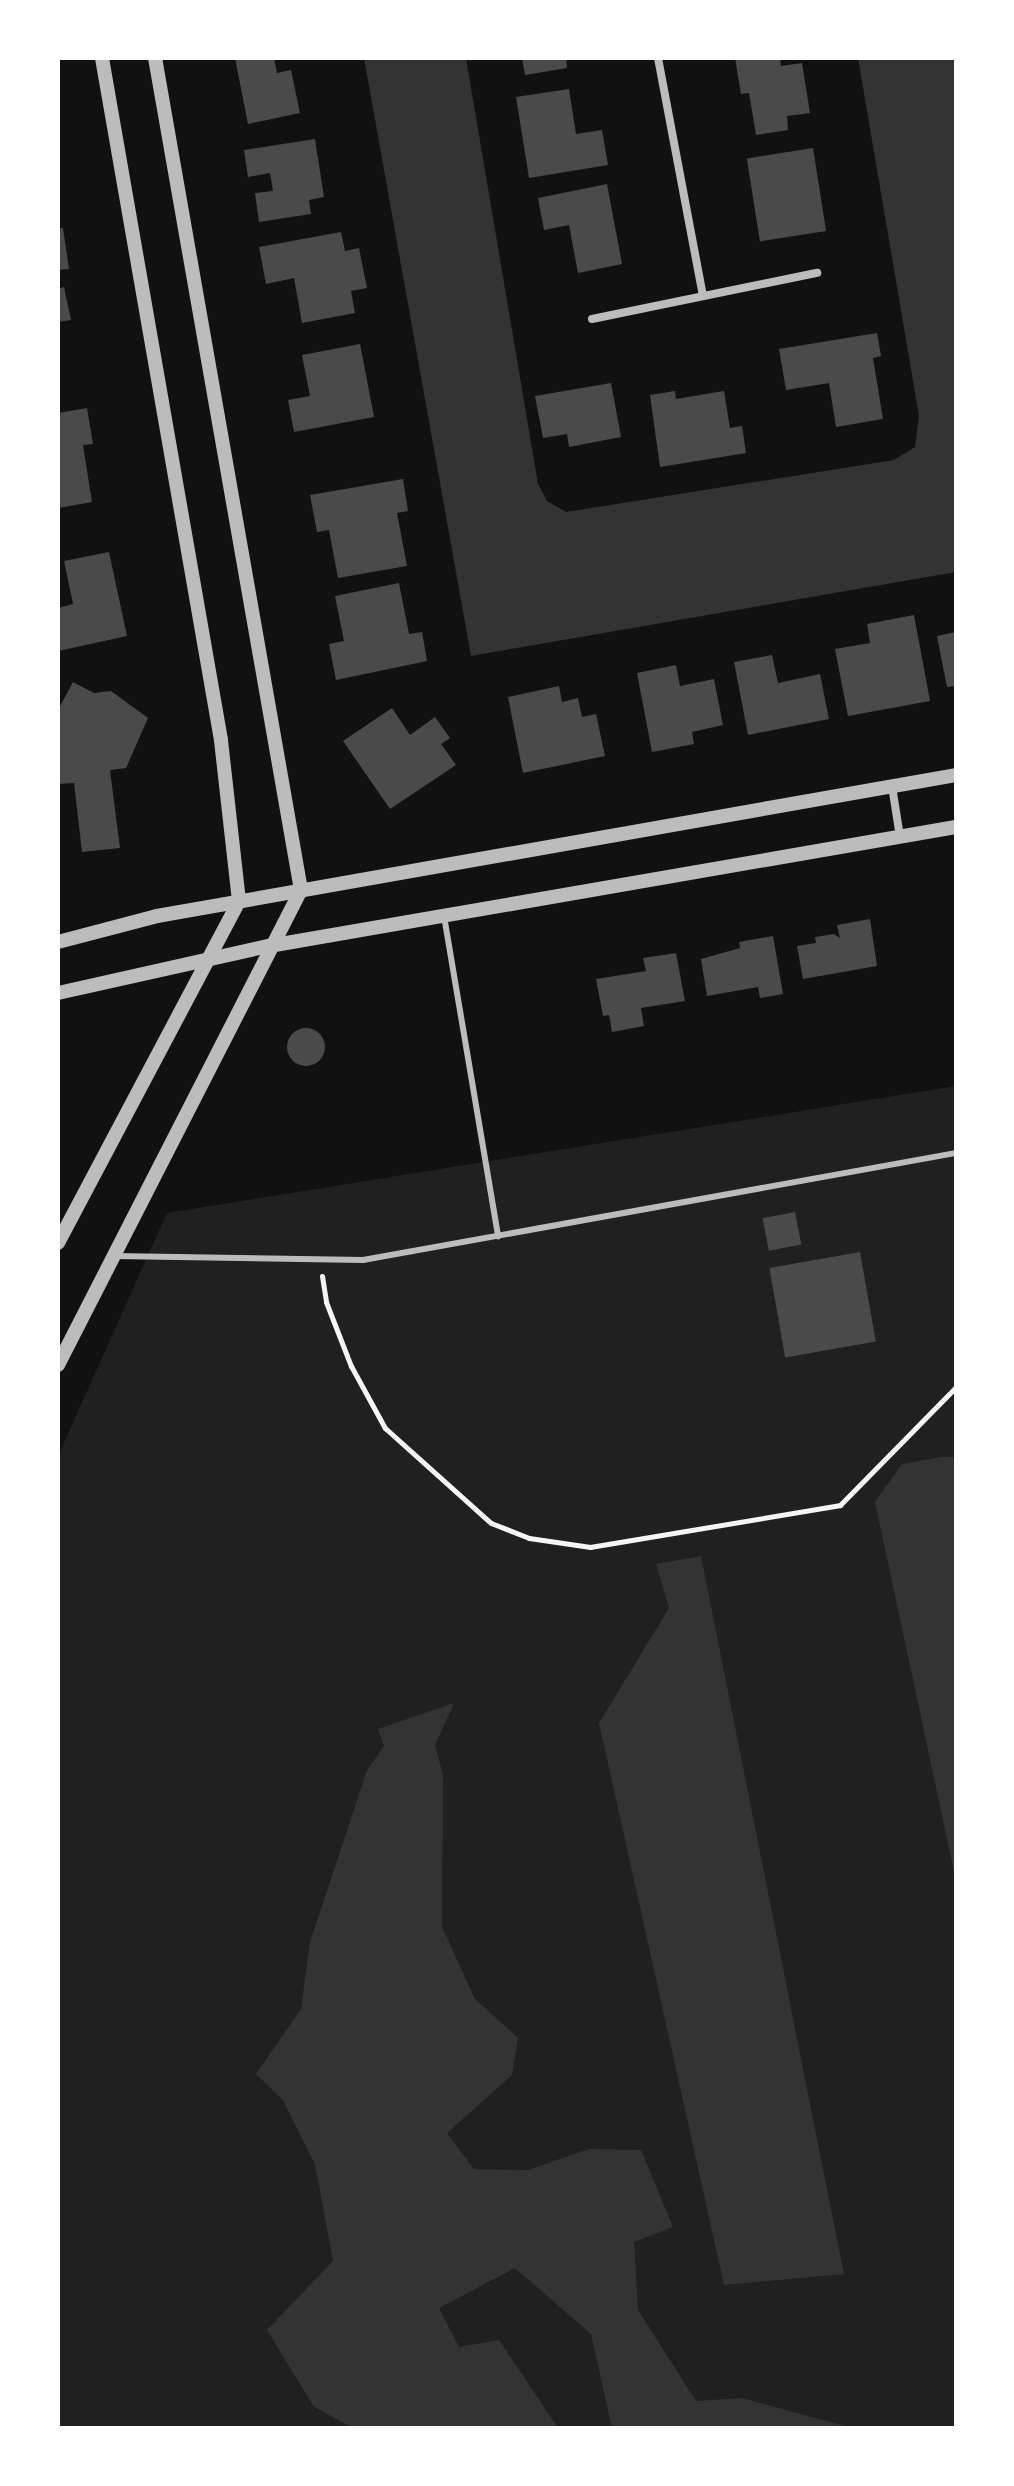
<!DOCTYPE html>
<style>
body{margin:0}
#map{position:relative;width:1014px;height:2486px;overflow:hidden;background:#111;font-family:"Fira Sans Condensed",sans-serif}
div>[style]{position:absolute}
[style*='--x']{left:calc(var(--x)*1px);top:calc(var(--y)*1px);width:calc(var(--w)*1px);rotate:calc(var(--a)*1deg)}
.green>*{inset:0;background:#202020}
.water>*{inset:0;background:#333}
.building>*{inset:0;background:#4a4a4a;transform-origin:0 0}
.round{border-radius:50%}
.path>*{height:5px;margin:-2.5px;padding:0 2.5px;transform-origin:2.5px;border-radius:2.5px;background:#f5f5f5}
.service>*{height:6px;margin:-3px;padding:0 3px;transform-origin:3px;border-radius:3px;background:#bcbcbc}
.minor>*{height:8px;margin:-4px;padding:0 4px;transform-origin:4px;border-radius:4px;background:#bcbcbc}
.tertiary>*{height:14px;margin:-7px;padding:0 7px;transform-origin:7px;border-radius:7px;background:#bcbcbc}
span{translate:-50% -50%;white-space:nowrap;text-align:center;line-height:1.15;-webkit-text-stroke:8px #fff;paint-order:stroke}
.frame{position:absolute;inset:0;border:60px solid #fff;pointer-events:none}
</style>
<div id="map">
<div class="green">
<div style="clip-path:polygon(956px 1086px,956px 2428px,58px 2428px,58px 1456px,167px 1213px)"></div>
</div>
<div class="water">
<div style="clip-path:polygon(364px 58px,466px 58px,538px 484px,547px 501px,566px 512px,894px 460px,915px 447px,919px 416px,858px 58px,955px 58px,956px 572px,471px 656px)"></div>
<div style="clip-path:polygon(942px 1457px,956px 1457px,956px 1881px,875px 1502px,902px 1464px)"></div>
<div style="clip-path:polygon(701px 1556px,844px 2274px,724px 2285px,599px 1723px,669px 1608px,656px 1564px)"></div>
<div style="clip-path:polygon(454px 1703px,435px 1745px,443px 1775px,442px 1927px,475px 1999px,518px 2038px,512px 2075px,447px 2133px,474px 2169px,528px 2170px,589px 2149px,641px 2150px,673px 2227px,634px 2242px,638px 2310px,696px 2401px,742px 2398px,852px 2428px,612px 2428px,591px 2334px,515px 2268px,439px 2308px,459px 2347px,499px 2340px,558px 2428px,353px 2428px,314px 2407px,267px 2330px,333px 2261px,315px 2164px,283px 2100px,256px 2074px,301px 2009px,310px 1942px,367px 1770px,384px 1746px,378px 1729px)"></div>
</div>
<div class="building">
<div style="clip-path:polygon(235px 58px,274px 58px,277px 73px,291px 70px,300px 113px,248px 124px)"></div>
<div style="clip-path:polygon(522px 58px,566px 58px,567px 68px,525px 75px)"></div>
<div style="clip-path:polygon(735px 58px,780px 58px,781px 66px,802px 63px,810px 113px,787px 116px,788px 130px,756px 135px,749px 93px,741px 94px)"></div>
<div style="clip-path:polygon(569px 89px,576px 134px,602px 130px,608px 165px,529px 178px,516px 97px)"></div>
<div style="clip-path:polygon(315px 139px,324px 197px,309px 200px,311px 214px,259px 222px,255px 193px,273px 191px,270px 173px,248px 177px,244px 150px)"></div>
<div style="left:813px;top:148px;width:84px;height:67px;rotate:81deg"></div>
<div style="clip-path:polygon(607px 184px,622px 264px,578px 273px,569px 225px,544px 230px,538px 198px)"></div>
<div style="clip-path:polygon(58px 228px,63px 228px,69px 269px,58px 270px)"></div>
<div style="clip-path:polygon(341px 232px,345px 251px,359px 248px,367px 288px,351px 291px,355px 313px,302px 323px,294px 278px,266px 284px,259px 247px)"></div>
<div style="clip-path:polygon(64px 287px,71px 320px,58px 322px,58px 289px)"></div>
<div style="clip-path:polygon(877px 333px,881px 356px,873px 358px,883px 419px,836px 427px,829px 383px,786px 390px,779px 349px)"></div>
<div style="clip-path:polygon(360px 344px,374px 417px,294px 432px,288px 400px,310px 396px,302px 355px)"></div>
<div style="clip-path:polygon(611px 383px,621px 437px,569px 447px,567px 434px,543px 438px,535px 396px)"></div>
<div style="clip-path:polygon(675px 391px,676px 399px,724px 391px,730px 428px,742px 426px,746px 453px,660px 467px,650px 395px)"></div>
<div style="clip-path:polygon(87px 408px,93px 444px,83px 445px,92px 502px,58px 508px,58px 413px)"></div>
<div style="clip-path:polygon(403px 479px,408px 511px,397px 513px,407px 566px,338px 578px,329px 530px,317px 532px,310px 495px)"></div>
<div style="clip-path:polygon(109px 552px,127px 636px,58px 651px,58px 608px,73px 604px,64px 561px)"></div>
<div style="clip-path:polygon(399px 583px,409px 634px,422px 632px,427px 661px,336px 680px,329px 644px,344px 641px,335px 596px)"></div>
<div style="clip-path:polygon(914px 615px,930px 701px,848px 716px,835px 649px,870px 643px,867px 624px)"></div>
<div style="clip-path:polygon(956px 632px,956px 686px,947px 687px,937px 636px)"></div>
<div style="clip-path:polygon(772px 655px,778px 683px,820px 674px,829px 719px,748px 735px,734px 662px)"></div>
<div style="clip-path:polygon(676px 665px,680px 686px,714px 679px,723px 725px,692px 732px,694px 744px,652px 752px,637px 673px)"></div>
<div style="clip-path:polygon(73px 682px,94px 693px,111px 691px,148px 718px,126px 768px,110px 770px,120px 848px,82px 852px,74px 783px,58px 784px,58px 710px)"></div>
<div style="clip-path:polygon(559px 686px,562px 702px,578px 698px,582px 717px,596px 714px,605px 756px,523px 773px,508px 697px)"></div>
<div style="clip-path:polygon(392px 708px,410px 735px,435px 717px,450px 738px,441px 744px,456px 765px,390px 809px,343px 741px)"></div>
<div style="clip-path:polygon(870px 919px,877px 966px,803px 979px,797px 946px,816px 943px,815px 937px,834px 934px,840px 938px,837px 925px)"></div>
<div style="clip-path:polygon(773px 936px,783px 994px,760px 998px,758px 987px,707px 996px,701px 959px,740px 948px,739px 942px)"></div>
<div style="clip-path:polygon(676px 953px,685px 1001px,641px 1008px,644px 1026px,612px 1032px,609px 1015px,603px 1016px,596px 979px,646px 971px,643px 958px)"></div>
<div class="round" style="left:287px;top:1028px;width:38px;height:38px"></div>
<div style="left:795px;top:1212px;width:33px;height:33px;rotate:79deg"></div>
<div style="left:860px;top:1252px;width:91px;height:92px;rotate:80deg"></div>
</div>
<div class="path">
<div style="--x:322;--y:1276;--w:26;--a:81"></div>
<div style="--x:326;--y:1302;--w:69;--a:68.7"></div>
<div style="--x:351;--y:1366;--w:71;--a:61.3"></div>
<div style="--x:385;--y:1428;--w:142;--a:41.9"></div>
<div style="--x:491;--y:1523;--w:41;--a:21.5"></div>
<div style="--x:529;--y:1538;--w:62;--a:8.4"></div>
<div style="--x:590;--y:1547;--w:254;--a:-9.5"></div>
<div style="--x:840;--y:1505;--w:165;--a:-45.5"></div>
</div>
<div class="service">
<div style="--x:444;--y:916;--w:325;--a:80.4"></div>
<div style="--x:113;--y:1256;--w:250;--a:0.9"></div>
<div style="--x:363;--y:1260;--w:603;--a:-10.23"></div>
</div>
<div class="minor">
<div style="--x:658;--y:58;--w:242;--a:79.3"></div>
<div style="--x:592;--y:319;--w:230;--a:-11.6"></div>
<div style="--x:892;--y:786;--w:52;--a:81.1"></div>
</div>
<div class="tertiary">
<div style="--x:58;--y:942;--w:102;--a:-14.7"></div>
<div style="--x:157;--y:916;--w:811;--a:-10.01"></div>
<div style="--x:58;--y:993;--w:216;--a:-12.6"></div>
<div style="--x:269;--y:946;--w:697;--a:-9.83"></div>
<div style="--x:58;--y:1243;--w:387;--a:-62.1"></div>
<div style="--x:239;--y:901;--w:162;--a:-96.4"></div>
<div style="--x:221;--y:740;--w:692;--a:-99.9"></div>
<div style="--x:58;--y:1365;--w:534;--a:-62.91"></div>
<div style="--x:301;--y:890;--w:845;--a:-99.95"></div>
</div>
<div class="frame"></div>
</div>
